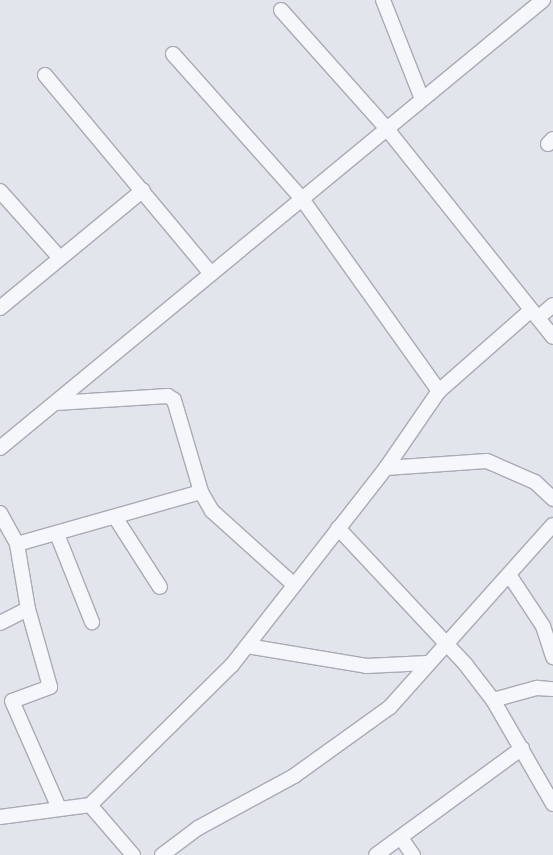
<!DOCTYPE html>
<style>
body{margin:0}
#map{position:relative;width:553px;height:855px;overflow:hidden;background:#e3e5ec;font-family:"Golos Text",sans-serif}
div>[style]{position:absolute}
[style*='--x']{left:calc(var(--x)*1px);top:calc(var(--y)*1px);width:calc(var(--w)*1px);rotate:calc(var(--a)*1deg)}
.roads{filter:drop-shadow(1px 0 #a8abb7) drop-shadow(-1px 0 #a8abb7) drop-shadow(0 1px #a8abb7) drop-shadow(0 -1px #a8abb7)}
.minor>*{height:14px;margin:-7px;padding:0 7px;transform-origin:7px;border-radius:7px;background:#f6f7fa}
span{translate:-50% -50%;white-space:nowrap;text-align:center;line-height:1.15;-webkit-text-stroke:4px #f3f5f9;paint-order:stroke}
</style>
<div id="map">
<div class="roads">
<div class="minor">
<div style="--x:383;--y:0;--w:106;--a:68.5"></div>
<div style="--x:281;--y:10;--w:159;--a:48.3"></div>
<div style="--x:387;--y:129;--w:266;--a:51.4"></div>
<div style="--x:173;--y:54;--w:194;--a:48.3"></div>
<div style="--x:302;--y:199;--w:236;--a:54.5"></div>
<div style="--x:45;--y:75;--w:257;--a:50.1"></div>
<div style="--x:548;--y:144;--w:7;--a:-45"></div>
<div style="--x:0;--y:191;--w:90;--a:48.2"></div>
<div style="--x:0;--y:308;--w:185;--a:-39.5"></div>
<div style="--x:538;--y:318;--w:20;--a:-41"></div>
<div style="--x:56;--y:403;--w:112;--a:-3.6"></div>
<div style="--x:168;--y:396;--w:7;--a:34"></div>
<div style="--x:174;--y:400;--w:96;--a:73.6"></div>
<div style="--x:201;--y:492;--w:22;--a:60"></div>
<div style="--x:212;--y:511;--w:109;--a:42"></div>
<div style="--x:0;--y:448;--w:704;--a:-39.52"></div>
<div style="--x:386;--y:468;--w:101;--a:-4"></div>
<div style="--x:487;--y:461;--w:52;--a:23.6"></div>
<div style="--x:535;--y:482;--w:25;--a:43"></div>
<div style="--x:0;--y:513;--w:35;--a:61"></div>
<div style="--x:17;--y:544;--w:191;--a:-15.8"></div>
<div style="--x:115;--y:517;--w:83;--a:57.3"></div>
<div style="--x:338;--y:528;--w:187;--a:46.9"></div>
<div style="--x:466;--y:665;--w:44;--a:52.4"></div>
<div style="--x:493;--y:700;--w:120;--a:60"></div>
<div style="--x:57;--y:534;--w:95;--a:68.3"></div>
<div style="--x:17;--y:544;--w:66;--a:80.4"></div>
<div style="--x:28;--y:609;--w:81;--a:74.2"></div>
<div style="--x:50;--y:687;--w:40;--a:159.8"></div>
<div style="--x:12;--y:701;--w:117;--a:66.3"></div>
<div style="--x:510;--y:576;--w:60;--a:56.6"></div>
<div style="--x:543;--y:626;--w:33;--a:72"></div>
<div style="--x:0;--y:623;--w:31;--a:-27"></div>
<div style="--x:247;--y:646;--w:121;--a:9.5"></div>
<div style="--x:366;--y:666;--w:62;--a:-2.8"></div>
<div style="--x:493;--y:700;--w:46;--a:-15.3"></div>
<div style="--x:537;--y:688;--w:16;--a:4"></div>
<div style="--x:90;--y:805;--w:66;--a:49.3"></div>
<div style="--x:0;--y:817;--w:91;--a:-7.6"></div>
<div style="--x:90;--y:805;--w:199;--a:-44.6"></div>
<div style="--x:232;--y:665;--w:250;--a:-52"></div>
<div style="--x:386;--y:468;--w:93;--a:-55.5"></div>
<div style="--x:439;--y:391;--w:121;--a:-41.3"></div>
<div style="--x:401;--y:838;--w:21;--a:55"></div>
<div style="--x:162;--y:855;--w:45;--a:-36.9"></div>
<div style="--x:198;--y:828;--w:109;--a:-28.4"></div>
<div style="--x:294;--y:776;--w:118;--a:-35.7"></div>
<div style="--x:390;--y:707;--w:244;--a:-48.2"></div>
<div style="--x:376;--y:855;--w:181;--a:-36.2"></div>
</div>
</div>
</div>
